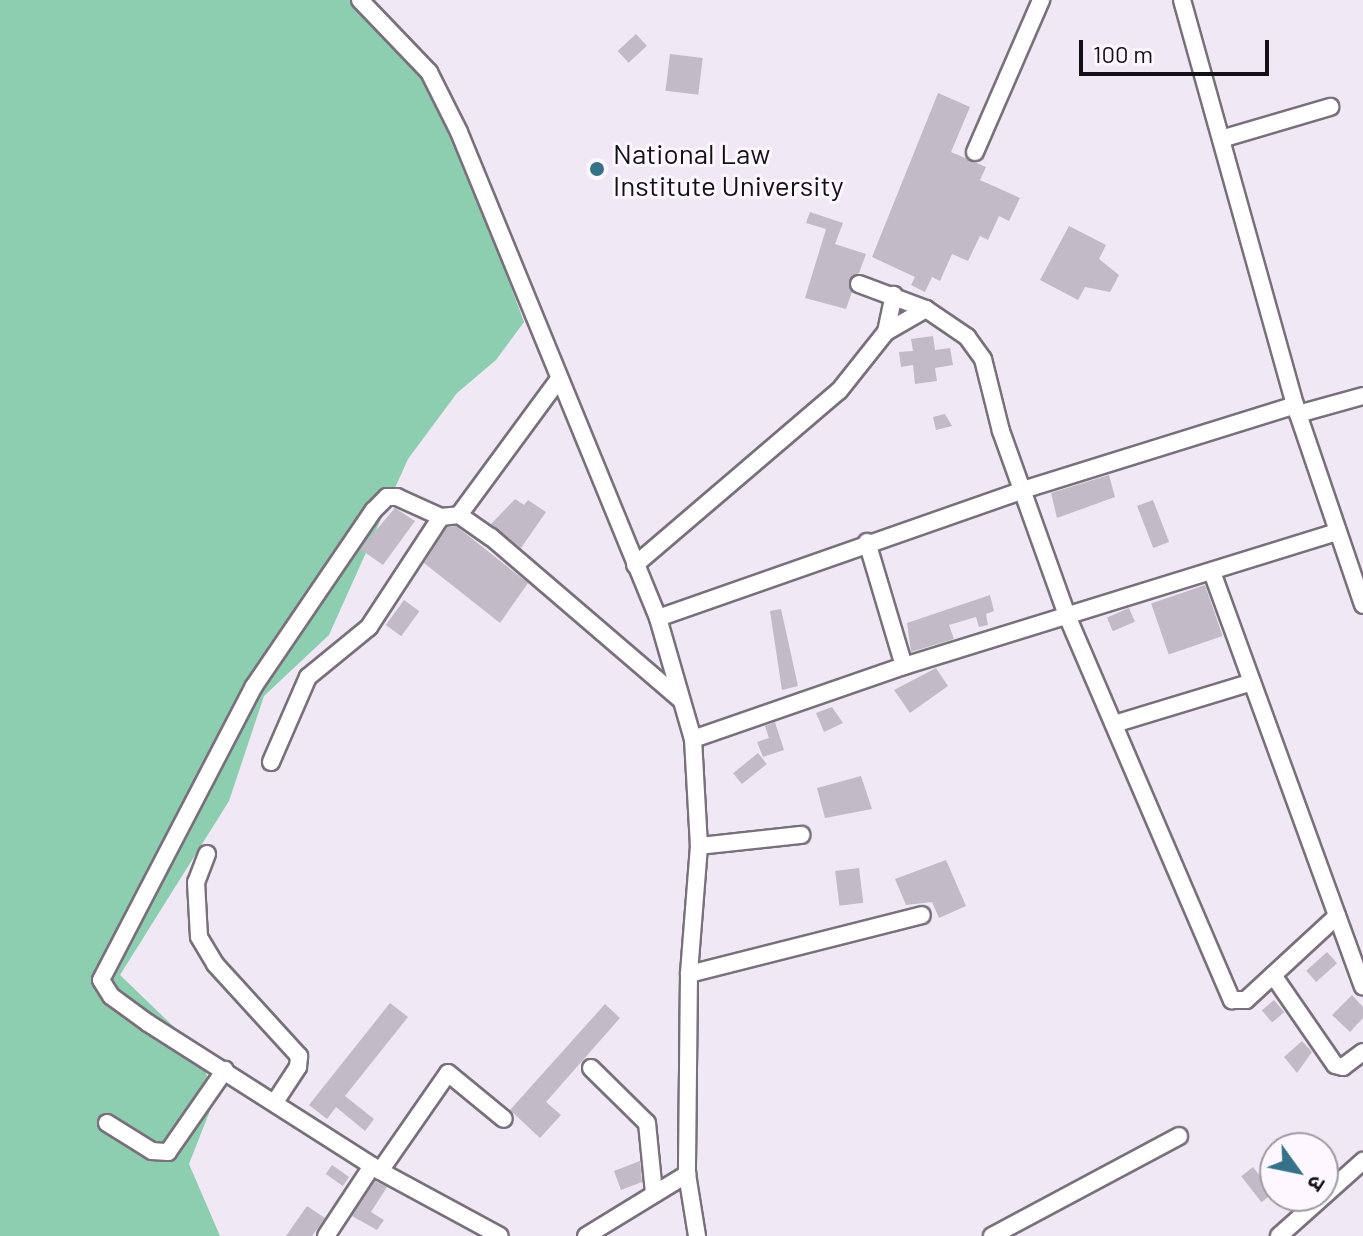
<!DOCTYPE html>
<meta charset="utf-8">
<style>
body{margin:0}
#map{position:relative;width:1363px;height:1236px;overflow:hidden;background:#f1e8f5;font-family:Barlow,"Noto Sans Devanagari",sans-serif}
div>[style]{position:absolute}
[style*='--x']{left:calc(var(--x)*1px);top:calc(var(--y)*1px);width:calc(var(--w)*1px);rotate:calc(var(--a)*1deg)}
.green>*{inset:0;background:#8dceb0}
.building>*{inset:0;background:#c3bac7;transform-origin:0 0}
.roads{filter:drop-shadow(2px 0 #79707c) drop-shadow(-2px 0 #79707c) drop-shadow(0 2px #79707c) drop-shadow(0 -2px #79707c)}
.minor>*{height:16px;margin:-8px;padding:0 8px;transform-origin:8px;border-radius:8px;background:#fff}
.dots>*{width:22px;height:22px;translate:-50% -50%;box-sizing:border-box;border:4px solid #fdf7ff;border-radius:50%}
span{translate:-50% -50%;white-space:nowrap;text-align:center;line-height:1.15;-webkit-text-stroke:6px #fdf7ff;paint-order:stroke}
.poi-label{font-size:28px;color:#141116}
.left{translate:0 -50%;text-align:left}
.north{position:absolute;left:1259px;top:1132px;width:80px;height:80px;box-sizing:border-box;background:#fdf7ff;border:2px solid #a09ba2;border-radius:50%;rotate:123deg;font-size:22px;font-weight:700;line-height:32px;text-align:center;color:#141116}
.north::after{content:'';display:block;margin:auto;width:28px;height:36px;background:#367189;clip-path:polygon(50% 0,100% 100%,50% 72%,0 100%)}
.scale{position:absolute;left:1079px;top:40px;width:190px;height:36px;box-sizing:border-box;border:4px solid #141116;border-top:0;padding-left:10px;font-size:24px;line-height:28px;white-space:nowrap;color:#141116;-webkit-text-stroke:6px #fdf7ff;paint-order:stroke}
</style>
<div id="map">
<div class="green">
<div style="clip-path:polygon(0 0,360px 0,379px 16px,427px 84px,475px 189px,524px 322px,496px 360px,457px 393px,408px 459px,329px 635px,264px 696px,229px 801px,120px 975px,202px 1054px,213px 1103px,189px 1164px,220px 1236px,0 1236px)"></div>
</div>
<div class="building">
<div style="left:636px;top:34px;width:16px;height:25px;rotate:47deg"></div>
<div style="left:670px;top:54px;width:33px;height:37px;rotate:7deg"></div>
<div style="clip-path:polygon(938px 93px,970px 107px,951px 152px,986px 167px,980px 180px,1020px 198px,1009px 221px,999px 216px,988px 240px,980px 236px,968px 261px,952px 254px,940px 281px,932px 277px,925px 292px,911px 285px,915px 277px,872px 257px)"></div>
<div style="clip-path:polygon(810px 212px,843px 223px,835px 244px,866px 254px,859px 273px,849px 281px,852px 292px,846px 309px,805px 298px,826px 229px,806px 223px)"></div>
<div style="clip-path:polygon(1069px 226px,1106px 245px,1099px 259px,1119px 275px,1110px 292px,1085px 287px,1078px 300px,1040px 280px)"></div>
<div style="clip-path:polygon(933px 336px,935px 350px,950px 348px,953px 365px,935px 368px,937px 381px,915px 384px,913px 365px,901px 367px,899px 352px,913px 351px,911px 339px)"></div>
<div style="clip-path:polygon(945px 414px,952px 426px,936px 430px,933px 417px)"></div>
<div style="clip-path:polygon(1109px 475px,1115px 497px,1057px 518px,1051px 493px)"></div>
<div style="clip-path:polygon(515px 499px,524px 505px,528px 500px,546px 512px,521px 548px,491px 524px)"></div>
<div style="left:1153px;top:500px;width:45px;height:17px;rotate:69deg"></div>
<div style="clip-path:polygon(395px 508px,415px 521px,383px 565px,360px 549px)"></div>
<div style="clip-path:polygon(456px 526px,528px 583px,500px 623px,424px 563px,447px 527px)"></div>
<div style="left:1205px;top:585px;width:54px;height:57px;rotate:71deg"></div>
<div style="clip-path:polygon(990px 595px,994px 611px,986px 614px,988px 625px,979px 627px,976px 617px,949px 625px,954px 639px,911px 652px,907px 623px)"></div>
<div style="left:404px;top:600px;width:19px;height:31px;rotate:36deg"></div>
<div style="left:1129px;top:608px;width:15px;height:24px;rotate:67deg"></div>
<div style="clip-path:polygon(781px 609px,798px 686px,782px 690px,770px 611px)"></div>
<div style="clip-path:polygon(936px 668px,948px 686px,910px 713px,894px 690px)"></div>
<div style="clip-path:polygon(832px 707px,843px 723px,824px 732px,816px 713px)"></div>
<div style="clip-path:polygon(775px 722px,784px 750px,763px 757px,757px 742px,769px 738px,765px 726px)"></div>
<div style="left:758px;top:753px;width:14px;height:32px;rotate:51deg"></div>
<div style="clip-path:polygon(861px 776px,872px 809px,825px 818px,817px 788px)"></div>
<div style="clip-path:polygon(946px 860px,966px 906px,939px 918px,932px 902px,906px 905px,895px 879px)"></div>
<div style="left:859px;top:868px;width:35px;height:24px;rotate:83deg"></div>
<div style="left:1327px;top:952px;width:15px;height:28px;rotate:48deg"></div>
<div style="clip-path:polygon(1352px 995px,1363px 1007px,1363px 1018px,1350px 1032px,1332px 1015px)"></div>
<div style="left:1274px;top:1000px;width:16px;height:16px;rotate:50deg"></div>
<div style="clip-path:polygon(390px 1003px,408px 1017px,345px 1096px,374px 1119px,365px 1131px,336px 1107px,327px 1119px,309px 1105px)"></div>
<div style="clip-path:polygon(605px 1004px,620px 1018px,546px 1102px,561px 1115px,540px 1138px,510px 1110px)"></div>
<div style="clip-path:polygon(1302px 1041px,1312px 1052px,1297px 1073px,1284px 1057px)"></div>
<div style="clip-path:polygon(640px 1161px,642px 1182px,621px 1190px,614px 1171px)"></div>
<div style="left:332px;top:1165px;width:21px;height:11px;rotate:35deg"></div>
<div style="left:1253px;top:1167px;width:33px;height:15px;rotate:52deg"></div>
<div style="clip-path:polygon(375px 1181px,387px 1187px,371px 1212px,384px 1220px,377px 1230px,352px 1216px)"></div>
<div style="clip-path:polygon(307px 1206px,325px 1218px,312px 1236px,286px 1236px)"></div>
</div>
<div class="roads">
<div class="minor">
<div style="--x:360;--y:0;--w:100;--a:46.2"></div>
<div style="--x:429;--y:72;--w:67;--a:63.4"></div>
<div style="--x:459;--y:132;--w:525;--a:67.73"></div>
<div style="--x:658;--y:618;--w:126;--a:73.9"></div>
<div style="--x:693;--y:739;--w:107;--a:86.8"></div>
<div style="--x:699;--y:846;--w:128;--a:94.5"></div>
<div style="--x:689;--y:974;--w:200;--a:90.6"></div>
<div style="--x:687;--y:1174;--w:63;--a:80.8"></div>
<div style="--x:1182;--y:0;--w:420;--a:74.4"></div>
<div style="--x:1295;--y:405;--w:211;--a:71.2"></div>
<div style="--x:1221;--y:139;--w:114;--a:-16.4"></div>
<div style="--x:975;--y:152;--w:166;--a:-66.5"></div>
<div style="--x:859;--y:284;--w:72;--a:20.5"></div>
<div style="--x:926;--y:309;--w:50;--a:34.3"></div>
<div style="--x:967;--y:337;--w:27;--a:54"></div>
<div style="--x:983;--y:359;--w:74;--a:76"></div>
<div style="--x:1001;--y:431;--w:199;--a:70.3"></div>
<div style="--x:1068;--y:618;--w:416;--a:66.8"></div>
<div style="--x:1232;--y:1000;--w:14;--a:0"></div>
<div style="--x:1246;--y:1000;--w:124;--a:-42.7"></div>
<div style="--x:886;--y:332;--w:46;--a:-29.9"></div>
<div style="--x:1298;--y:414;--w:67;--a:-15.5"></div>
<div style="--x:459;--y:515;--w:167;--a:-53.7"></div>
<div style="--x:441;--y:517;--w:48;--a:-155.6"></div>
<div style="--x:397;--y:497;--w:10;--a:180"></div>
<div style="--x:387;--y:497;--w:20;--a:135"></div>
<div style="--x:373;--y:511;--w:212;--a:124.2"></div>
<div style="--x:254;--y:686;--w:331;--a:117.5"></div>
<div style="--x:101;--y:980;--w:19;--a:58"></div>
<div style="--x:111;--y:996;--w:46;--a:36.1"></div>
<div style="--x:148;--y:1023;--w:275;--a:32.5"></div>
<div style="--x:380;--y:1171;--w:136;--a:28.4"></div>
<div style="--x:867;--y:542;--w:129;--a:73.4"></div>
<div style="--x:635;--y:565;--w:268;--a:-40.5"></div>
<div style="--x:839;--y:391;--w:75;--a:-51.5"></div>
<div style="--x:886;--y:332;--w:38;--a:-78"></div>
<div style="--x:1212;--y:572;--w:441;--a:70"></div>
<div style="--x:658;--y:618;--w:390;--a:-19.3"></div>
<div style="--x:1026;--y:489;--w:282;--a:-17.3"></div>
<div style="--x:1114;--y:724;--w:144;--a:-16.9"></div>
<div style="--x:693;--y:739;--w:223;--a:-19.1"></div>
<div style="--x:904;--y:666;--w:454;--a:-17.2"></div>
<div style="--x:271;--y:762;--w:93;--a:-66.5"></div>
<div style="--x:308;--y:677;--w:79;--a:-39.3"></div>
<div style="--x:369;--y:627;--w:131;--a:-56.8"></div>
<div style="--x:441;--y:517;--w:18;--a:-6"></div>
<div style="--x:459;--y:515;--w:39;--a:35"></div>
<div style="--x:491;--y:537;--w:248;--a:40.6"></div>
<div style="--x:699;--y:846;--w:103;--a:-6.2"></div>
<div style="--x:207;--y:854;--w:30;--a:111"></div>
<div style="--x:196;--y:882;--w:55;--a:86.9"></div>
<div style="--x:199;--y:937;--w:31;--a:59"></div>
<div style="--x:215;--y:964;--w:125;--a:47.6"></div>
<div style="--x:299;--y:1056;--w:11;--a:95"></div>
<div style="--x:298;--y:1067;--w:42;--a:123.3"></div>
<div style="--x:689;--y:974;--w:240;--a:-14.2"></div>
<div style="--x:1273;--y:975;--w:109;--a:55.4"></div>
<div style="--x:1335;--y:1065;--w:8;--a:14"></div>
<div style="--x:1343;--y:1067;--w:25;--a:-37"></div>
<div style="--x:591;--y:1068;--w:78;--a:44.5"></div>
<div style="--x:647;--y:1123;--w:70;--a:84.3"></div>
<div style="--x:107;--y:1123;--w:53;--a:31.9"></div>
<div style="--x:152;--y:1151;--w:16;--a:4"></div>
<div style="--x:168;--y:1152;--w:100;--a:-55.2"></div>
<div style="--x:380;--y:1171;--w:119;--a:-55.2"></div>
<div style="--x:448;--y:1073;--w:72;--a:39.4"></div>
<div style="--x:326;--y:1236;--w:84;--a:-56.7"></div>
<div style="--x:586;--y:1236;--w:119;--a:-31.5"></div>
<div style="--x:992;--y:1236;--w:212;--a:-28.1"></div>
<div style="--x:1279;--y:1236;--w:113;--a:-41.8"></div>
</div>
</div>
<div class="dots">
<div style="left:597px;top:169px;background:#367189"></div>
</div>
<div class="poi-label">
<span class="left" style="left:613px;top:169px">National Law<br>Institute University</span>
</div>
<div class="north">उ</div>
<div class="scale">100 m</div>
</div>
